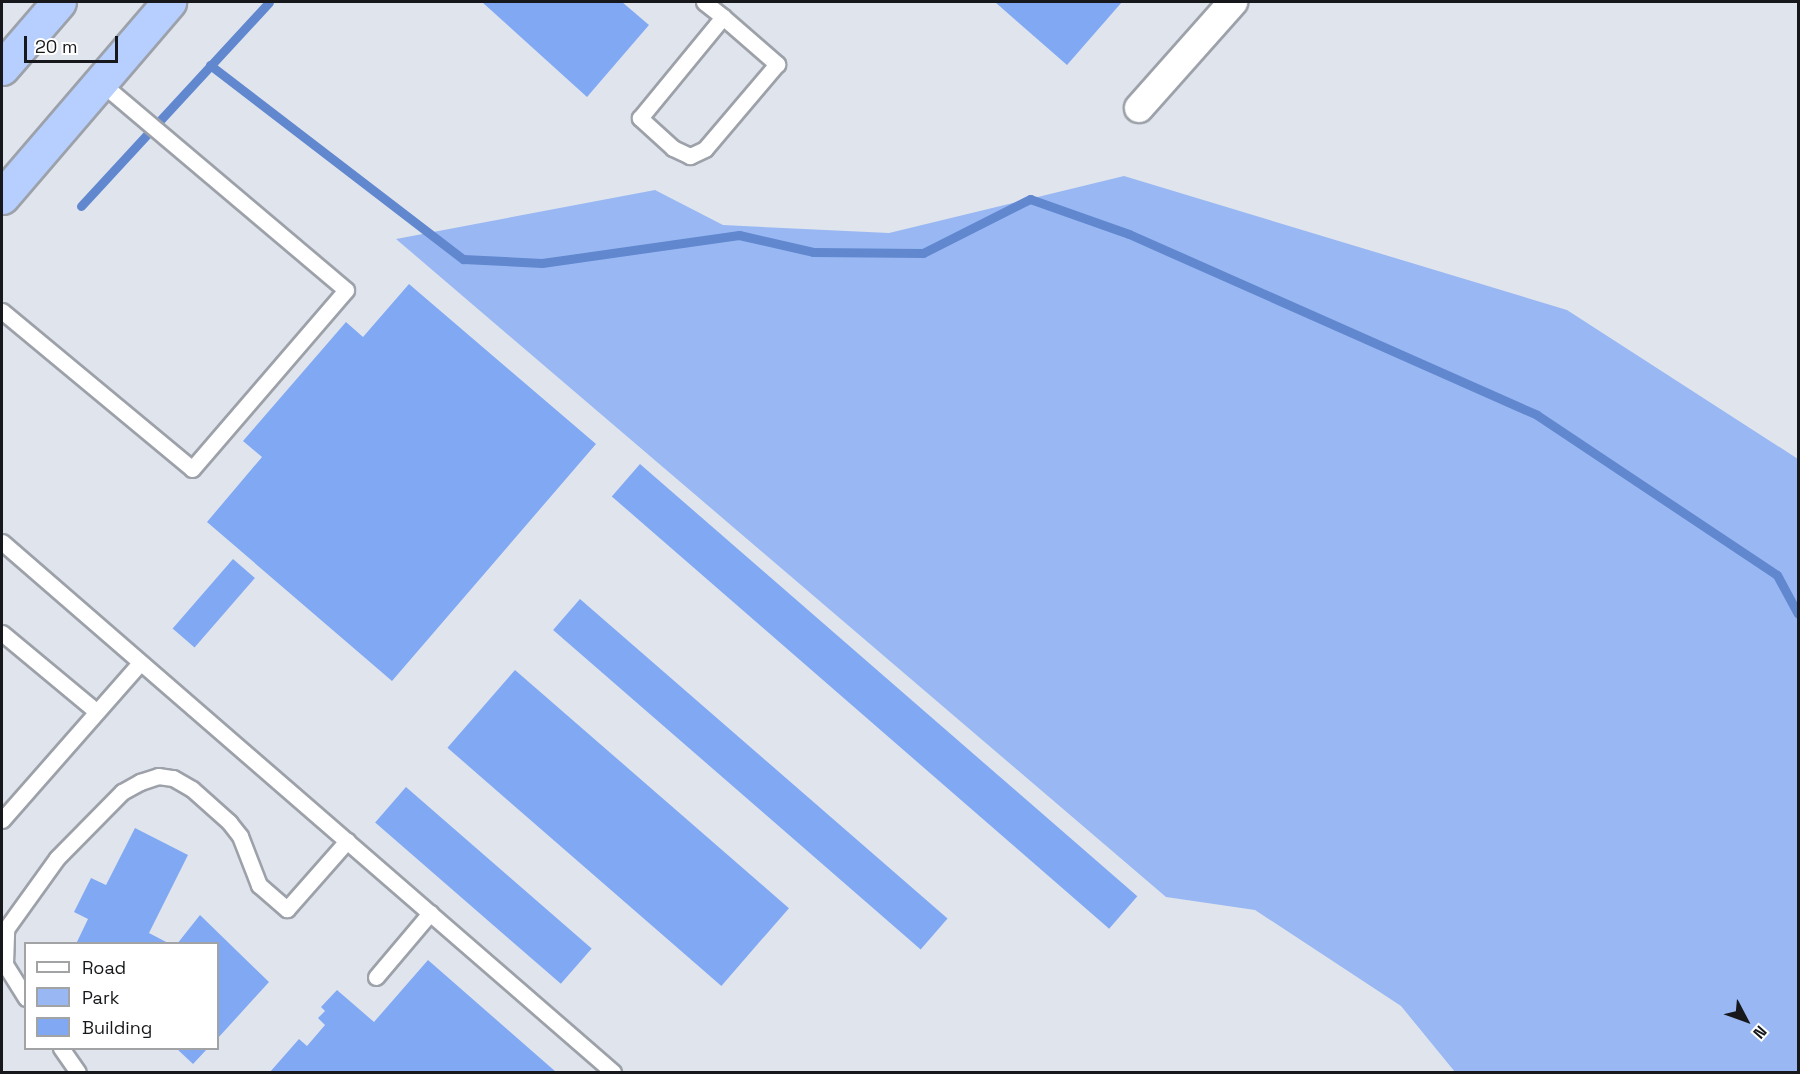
<!DOCTYPE html>
<style>
body{margin:0}
#map{position:relative;width:1800px;height:1074px;overflow:hidden;background:#e0e5ed;font-family:"Space Grotesk",sans-serif}
div>[style]{position:absolute}
[style*='--x']{left:calc(var(--x)*1px);top:calc(var(--y)*1px);width:calc(var(--w)*1px);rotate:calc(var(--a)*1deg)}
.green>*{inset:0;background:#99b8f3}
.stream>*{height:9px;margin:-4.5px;padding:0 4.5px;transform-origin:4.5px;border-radius:4.5px;background:#6187cf}
.building>*{inset:0;background:#81a8f3;transform-origin:0 0}
.roads{filter:drop-shadow(2px 0 #9da1a9) drop-shadow(-2px 0 #9da1a9) drop-shadow(0 2px #9da1a9) drop-shadow(0 -2px #9da1a9)}
.lane>*{height:15px;margin:-7.5px;padding:0 7.5px;transform-origin:7.5px;border-radius:7.5px;background:#fff}
.street>*{height:28px;margin:-14px;padding:0 14px;transform-origin:14px;border-radius:14px;background:#fff}
.highway>*{height:33px;margin:-16.5px;padding:0 16.5px;transform-origin:16.5px;border-radius:16.5px;background:#b6cffe}
span{translate:-50% -50%;white-space:nowrap;text-align:center;line-height:1.15;-webkit-text-stroke:4.5px #fff;paint-order:stroke}
.frame{position:absolute;inset:0;border:3px solid #16181b;pointer-events:none}
.legend{position:absolute;left:24px;top:942px;width:195px;height:108px;box-sizing:border-box;background:#fff;border:2px solid #a2a3a4;margin:0;padding:8px 10px;list-style:none;font-size:18px;color:#16181b}
.legend li{display:flex;align-items:center;gap:12px;height:30px}
.legend b{width:30px;border:2px solid #a2a3a4}
.north{position:absolute;left:1716px;top:990px;width:60px;height:60px;-webkit-text-stroke:4px #fff;paint-order:stroke;rotate:131deg;font-size:16px;font-weight:700;line-height:24px;text-align:center;color:#16181b}
.north::after{content:'';display:block;margin:auto;width:21px;height:27px;background:#16181b;clip-path:polygon(50% 0,100% 100%,50% 72%,0 100%)}
.scale{position:absolute;left:24px;top:36px;width:94px;height:27px;box-sizing:border-box;border:3px solid #16181b;border-top:0;padding-left:8px;font-size:18px;line-height:21px;white-space:nowrap;color:#16181b;-webkit-text-stroke:4px #fff;paint-order:stroke}
</style>
<div id="map">
<div class="green">
<div style="clip-path:polygon(1124px 176px,1567px 310px,1798px 459px,1798px 1072px,1455px 1072px,1401px 1006px,1255px 910px,1166px 897px,396px 239px,655px 190px,723px 225px,889px 233px)"></div>
</div>
<div class="stream">
<div style="--x:210;--y:65;--w:319;--a:37.5"></div>
<div style="--x:463;--y:259;--w:79;--a:2.9"></div>
<div style="--x:542;--y:263;--w:199;--a:-8.1"></div>
<div style="--x:739;--y:235;--w:76;--a:12.9"></div>
<div style="--x:813;--y:252;--w:110;--a:0.5"></div>
<div style="--x:923;--y:253;--w:120;--a:-26.8"></div>
<div style="--x:1030;--y:199;--w:105;--a:19.5"></div>
<div style="--x:1129;--y:234;--w:446;--a:23.9"></div>
<div style="--x:1537;--y:415;--w:288;--a:33.7"></div>
<div style="--x:1777;--y:575;--w:44;--a:61.7"></div>
<div style="--x:81;--y:206;--w:277;--a:-47.3"></div>
</div>
<div class="building">
<div style="clip-path:polygon(482px 2px,622px 2px,649px 25px,587px 97px)"></div>
<div style="clip-path:polygon(995px 2px,1122px 2px,1067px 65px)"></div>
<div style="clip-path:polygon(409px 284px,596px 444px,392px 681px,207px 522px,262px 457px,243px 441px,346px 322px,363px 337px)"></div>
<div style="left:640px;top:464px;width:659px;height:43px;rotate:41deg"></div>
<div style="left:233px;top:559px;width:29px;height:92px;rotate:41deg"></div>
<div style="left:580px;top:599px;width:487px;height:41px;rotate:41deg"></div>
<div style="left:515px;top:670px;width:363px;height:103px;rotate:41deg"></div>
<div style="left:406px;top:787px;width:246px;height:47px;rotate:41deg"></div>
<div style="clip-path:polygon(135px 828px,188px 855px,149px 933px,170px 944px,76px 944px,88px 919px,74px 912px,91px 878px,106px 885px)"></div>
<div style="clip-path:polygon(200px 915px,269px 982px,218px 1038px,218px 944px,177px 944px)"></div>
<div style="clip-path:polygon(428px 960px,556px 1072px,270px 1072px,299px 1039px,307px 1046px,325px 1025px,318px 1018px,325px 1011px,321px 1007px,337px 990px,374px 1022px)"></div>
<div style="clip-path:polygon(176px 1048px,208px 1048px,193px 1064px)"></div>
</div>
<div class="roads">
<div class="lane">
<div style="--x:704;--y:2;--w:24;--a:38"></div>
<div style="--x:723;--y:17;--w:72;--a:41"></div>
<div style="--x:777;--y:64;--w:111;--a:130.3"></div>
<div style="--x:705;--y:149;--w:17;--a:155"></div>
<div style="--x:690;--y:156;--w:19;--a:-155"></div>
<div style="--x:673;--y:148;--w:45;--a:-137.7"></div>
<div style="--x:640;--y:118;--w:131;--a:-50.6"></div>
<div style="--x:2;--y:311;--w:247;--a:39.7"></div>
<div style="--x:192;--y:469;--w:236;--a:-49.3"></div>
<div style="--x:346;--y:290;--w:322;--a:-139.8"></div>
<div style="--x:2;--y:542;--w:809;--a:40.94"></div>
<div style="--x:2;--y:633;--w:122;--a:39.7"></div>
<div style="--x:2;--y:820;--w:209;--a:-48.7"></div>
<div style="--x:376;--y:977;--w:84;--a:-49.8"></div>
<div style="--x:26;--y:998;--w:40;--a:-122"></div>
<div style="--x:5;--y:964;--w:35;--a:-88"></div>
<div style="--x:6;--y:929;--w:87;--a:-54.3"></div>
<div style="--x:57;--y:858;--w:93;--a:-45.4"></div>
<div style="--x:122;--y:792;--w:21;--a:-29"></div>
<div style="--x:140;--y:782;--w:19;--a:-18"></div>
<div style="--x:158;--y:776;--w:15;--a:8"></div>
<div style="--x:173;--y:778;--w:22;--a:30"></div>
<div style="--x:192;--y:789;--w:50;--a:41.7"></div>
<div style="--x:229;--y:822;--w:18;--a:52"></div>
<div style="--x:240;--y:836;--w:53;--a:68.8"></div>
<div style="--x:259;--y:885;--w:37;--a:41"></div>
<div style="--x:287;--y:909;--w:91;--a:-48.6"></div>
<div style="--x:61;--y:1048;--w:29;--a:55"></div>
</div>
<div class="street">
<div style="--x:1139;--y:108;--w:142;--a:-48.4"></div>
</div>
<div class="highway">
<div style="--x:2;--y:68;--w:87;--a:-49.2"></div>
<div style="--x:2;--y:197;--w:257;--a:-49.4"></div>
</div>
</div>
<div class="frame"></div>
<ul class="legend">
<li><b style="height:8px;background:#fff"></b>Road</li>
<li><b style="height:16px;background:#99b8f3"></b>Park</li>
<li><b style="height:16px;background:#81a8f3"></b>Building</li>
</ul>
<div class="north">N</div>
<div class="scale">20 m</div>
</div>
